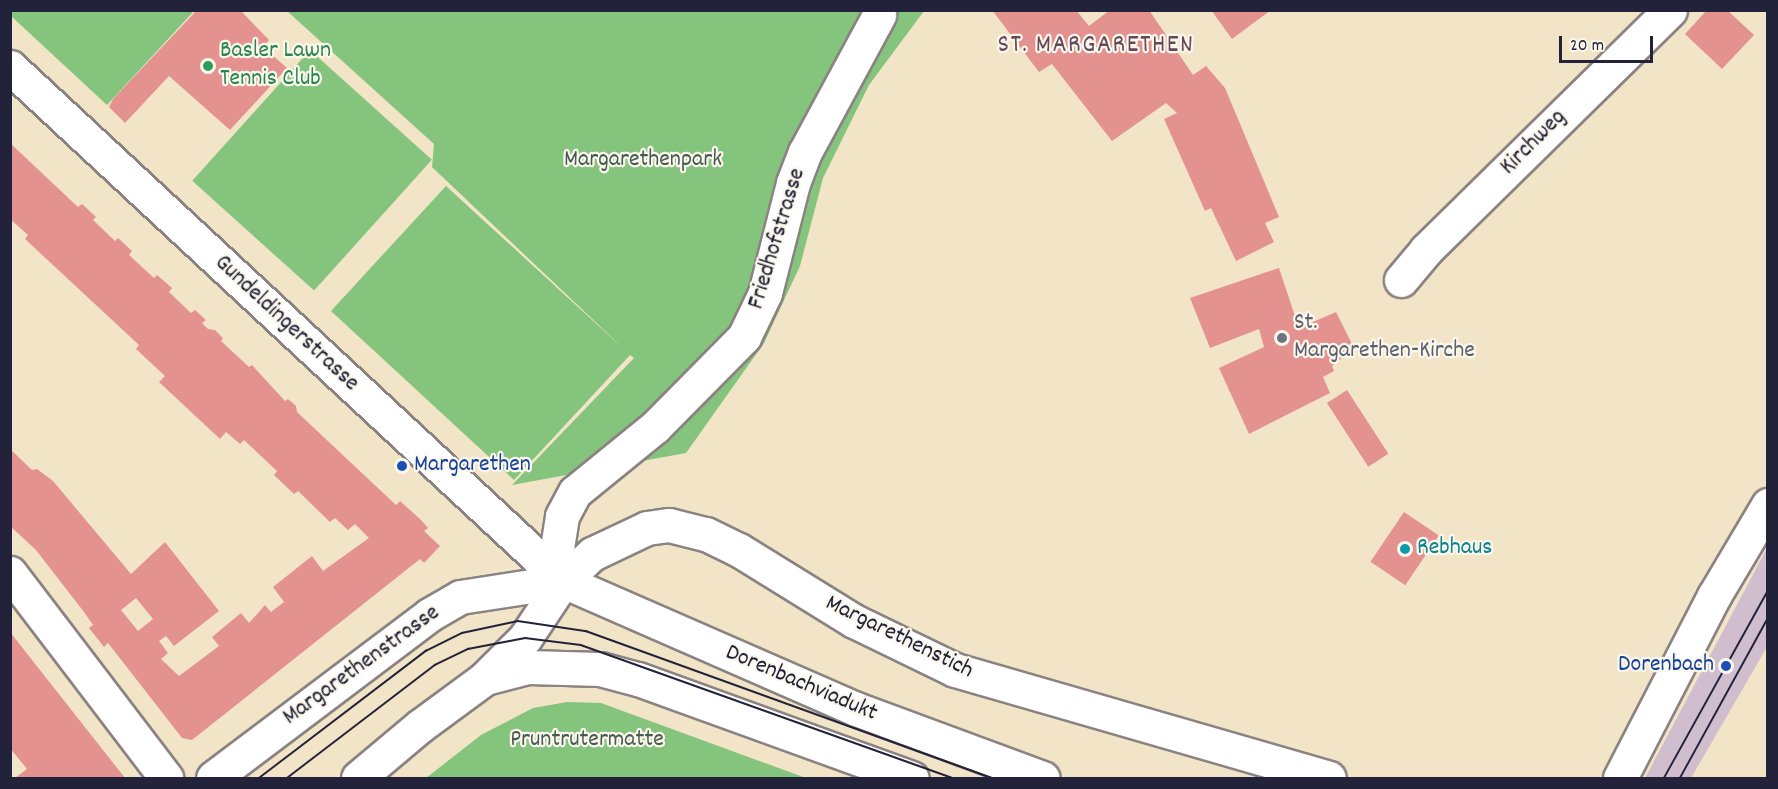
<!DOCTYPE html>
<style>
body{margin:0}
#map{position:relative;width:1778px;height:789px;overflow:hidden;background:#f2e4c7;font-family:Dekko,sans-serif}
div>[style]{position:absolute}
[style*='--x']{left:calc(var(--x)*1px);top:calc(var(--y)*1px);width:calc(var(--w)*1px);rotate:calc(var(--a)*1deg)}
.industrial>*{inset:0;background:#d0bdcd}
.green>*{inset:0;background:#85c47c;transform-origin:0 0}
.building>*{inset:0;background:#e39290;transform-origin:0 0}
.roads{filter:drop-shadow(2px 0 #8a8381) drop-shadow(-2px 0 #8a8381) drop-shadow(0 2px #8a8381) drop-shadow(0 -2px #8a8381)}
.minor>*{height:33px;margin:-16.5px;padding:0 16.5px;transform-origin:16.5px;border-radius:16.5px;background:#fff}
.secondary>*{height:33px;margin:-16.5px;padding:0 16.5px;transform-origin:16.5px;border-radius:16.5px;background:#fff}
.primary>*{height:33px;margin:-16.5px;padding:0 16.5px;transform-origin:16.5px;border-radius:16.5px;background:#fff}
.tram>*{height:1.5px;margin:-0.75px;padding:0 0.75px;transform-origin:0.75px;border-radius:0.75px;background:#22223b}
.dots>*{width:16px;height:16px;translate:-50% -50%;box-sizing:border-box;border:3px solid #fbf7ec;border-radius:50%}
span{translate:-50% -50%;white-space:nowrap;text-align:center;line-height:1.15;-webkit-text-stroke:4.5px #fbf7ec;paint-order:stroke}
.leisure-label{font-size:24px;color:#27864d}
.left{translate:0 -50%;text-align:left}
.street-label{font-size:24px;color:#22223b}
.park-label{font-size:24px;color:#455b52}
.worship-label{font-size:24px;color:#5b616d}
.transit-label{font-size:24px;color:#164399}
.right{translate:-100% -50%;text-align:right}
.culture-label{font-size:24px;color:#0d838f}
.neighbourhood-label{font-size:26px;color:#664959;letter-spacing:1.5px}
.frame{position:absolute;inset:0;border:12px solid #22223b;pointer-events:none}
.scale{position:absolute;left:1559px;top:36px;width:94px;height:27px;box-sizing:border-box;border:3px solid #22223b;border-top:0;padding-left:8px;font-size:18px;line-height:21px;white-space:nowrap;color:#22223b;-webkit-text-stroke:4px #fbf7ec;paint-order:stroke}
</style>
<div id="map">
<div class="industrial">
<div style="clip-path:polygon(1767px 548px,1767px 647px,1691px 778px,1645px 778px)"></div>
</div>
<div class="green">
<div style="clip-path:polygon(10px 11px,11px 10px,194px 11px,107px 105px,11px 16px)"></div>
<div style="clip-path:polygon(287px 11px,924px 11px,869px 85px,823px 178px,800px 266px,764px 343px,686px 453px,512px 485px,634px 358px,630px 355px,514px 480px,331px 311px,446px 186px,626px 351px,432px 167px,434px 144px)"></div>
<div style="left:310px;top:50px;width:164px;height:176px;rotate:42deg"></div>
<div style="clip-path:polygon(567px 702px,601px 703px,806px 778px,426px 778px,481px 735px,533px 708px)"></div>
</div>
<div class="building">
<div style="clip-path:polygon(197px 10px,240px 10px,269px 40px,263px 47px,287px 68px,230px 130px,169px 76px,125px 123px,109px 107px,113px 99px)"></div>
<div style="clip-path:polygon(992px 10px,1076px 10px,1089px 26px,1110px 10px,1149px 10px,1193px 75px,1206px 66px,1225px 88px,1279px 217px,1265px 223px,1274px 242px,1236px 261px,1211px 208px,1205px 211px,1164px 119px,1177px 113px,1166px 103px,1112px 141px,1052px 64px,1039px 72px)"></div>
<div style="clip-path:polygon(1211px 10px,1271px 10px,1232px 39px)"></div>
<div style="clip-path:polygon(1707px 10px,1727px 10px,1754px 35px,1722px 69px,1685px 34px)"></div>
<div style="clip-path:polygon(evenodd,10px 143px,78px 207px,82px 204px,96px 217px,93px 220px,115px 241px,118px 238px,132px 251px,129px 255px,154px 278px,157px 275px,172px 288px,169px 292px,191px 313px,195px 310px,206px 320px,202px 323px,208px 329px,215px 330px,223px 338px,221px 341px,249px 367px,252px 365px,285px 401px,288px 399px,296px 406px,297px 412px,396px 505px,400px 501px,421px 520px,428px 528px,424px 531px,440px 546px,424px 563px,420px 559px,192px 740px,182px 738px,108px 643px,104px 647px,89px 628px,93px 625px,84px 612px,36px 550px,10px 526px,10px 449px,32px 470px,37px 469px,53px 481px,131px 574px,165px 542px,219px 611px,174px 646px,166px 636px,159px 641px,168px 653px,161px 659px,179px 676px,219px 646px,212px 637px,241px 613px,249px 623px,265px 605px,271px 612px,284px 602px,273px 587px,312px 556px,323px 571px,369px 538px,355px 524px,348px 530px,335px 518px,330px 522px,298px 491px,294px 494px,274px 475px,277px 471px,244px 440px,240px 444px,226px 432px,220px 439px,159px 382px,165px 376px,136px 349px,139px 345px,25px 239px,28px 235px,10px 219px,10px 143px,136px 598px,153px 619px,138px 631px,121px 610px,136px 598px)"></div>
<div style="clip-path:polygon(1279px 268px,1299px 328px,1336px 312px,1354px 348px,1332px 366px,1334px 371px,1323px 377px,1330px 393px,1249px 434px,1219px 368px,1264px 347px,1259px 329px,1210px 348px,1190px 298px)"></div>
<div style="left:1347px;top:390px;width:76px;height:24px;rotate:57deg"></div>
<div style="left:1404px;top:512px;width:42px;height:60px;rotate:34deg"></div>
<div style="clip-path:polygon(10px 632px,125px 778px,15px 778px,27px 769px,10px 748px)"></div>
</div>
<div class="roads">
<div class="minor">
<div style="--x:1401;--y:280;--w:39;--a:-50"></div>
<div style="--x:1426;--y:250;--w:342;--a:-44.5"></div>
<div style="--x:10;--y:573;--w:258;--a:52.7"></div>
<div style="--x:563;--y:581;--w:34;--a:-100"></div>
<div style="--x:557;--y:548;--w:32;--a:-81"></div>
<div style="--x:562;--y:516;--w:27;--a:-62"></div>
<div style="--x:575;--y:492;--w:103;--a:-39.1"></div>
<div style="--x:655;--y:427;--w:127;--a:-45.3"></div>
<div style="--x:744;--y:337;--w:49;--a:-64.5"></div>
<div style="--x:765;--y:293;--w:114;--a:-75.7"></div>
<div style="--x:793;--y:183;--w:33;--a:-69"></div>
<div style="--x:805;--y:152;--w:156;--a:-61.6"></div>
</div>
<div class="secondary">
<div style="--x:10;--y:67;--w:755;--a:42.91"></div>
<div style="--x:485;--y:678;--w:57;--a:-45"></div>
<div style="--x:525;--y:638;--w:69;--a:-56.3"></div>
<div style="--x:563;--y:581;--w:40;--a:-43"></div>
<div style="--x:592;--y:554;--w:61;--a:-25.3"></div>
<div style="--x:647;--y:528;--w:22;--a:-8"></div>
<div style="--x:669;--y:525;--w:38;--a:14"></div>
<div style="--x:706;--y:534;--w:37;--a:26"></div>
<div style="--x:739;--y:550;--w:135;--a:31.7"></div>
<div style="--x:854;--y:621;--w:112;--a:25.9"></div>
<div style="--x:955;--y:670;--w:389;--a:16.1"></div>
<div style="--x:1620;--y:778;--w:205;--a:-62.7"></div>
<div style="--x:1714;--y:596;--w:106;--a:-59.3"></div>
</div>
<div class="primary">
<div style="--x:213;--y:778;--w:271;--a:-37"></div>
<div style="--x:429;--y:615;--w:36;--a:-30"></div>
<div style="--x:460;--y:597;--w:104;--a:-8.8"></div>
<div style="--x:563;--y:581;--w:320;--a:23.6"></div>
<div style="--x:856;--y:709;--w:199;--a:20.3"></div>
<div style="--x:358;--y:778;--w:81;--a:-40"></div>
<div style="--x:420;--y:726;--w:81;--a:-36.4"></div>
<div style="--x:485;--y:678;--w:44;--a:-14.3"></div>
<div style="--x:528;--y:667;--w:72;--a:1.6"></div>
<div style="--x:600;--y:669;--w:39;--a:15"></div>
<div style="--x:638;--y:679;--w:291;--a:19.9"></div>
</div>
</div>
<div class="tram">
<div style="--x:259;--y:778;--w:210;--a:-37.3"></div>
<div style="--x:426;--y:651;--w:40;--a:-26.6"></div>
<div style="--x:462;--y:633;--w:57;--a:-12.1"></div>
<div style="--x:518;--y:621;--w:69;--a:8.4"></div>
<div style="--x:586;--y:631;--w:433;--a:19.9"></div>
<div style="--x:287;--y:778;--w:186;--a:-37.4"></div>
<div style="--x:435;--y:665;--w:37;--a:-26"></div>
<div style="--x:468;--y:649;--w:58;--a:-10.9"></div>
<div style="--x:525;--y:638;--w:56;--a:7.1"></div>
<div style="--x:581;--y:645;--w:395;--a:19.7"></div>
<div style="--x:1664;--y:778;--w:215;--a:-61"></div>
<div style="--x:1680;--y:778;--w:183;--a:-61.2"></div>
</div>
<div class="dots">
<div style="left:208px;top:66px;background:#2e9e5b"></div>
<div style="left:1282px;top:338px;background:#6b7280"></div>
<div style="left:402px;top:466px;background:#1a4fb4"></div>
<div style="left:1405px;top:549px;background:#0f9aa8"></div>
<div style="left:1726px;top:666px;background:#1a4fb4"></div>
</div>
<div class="leisure-label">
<span class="left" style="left:220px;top:66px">Basler Lawn<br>Tennis Club</span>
</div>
<div class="street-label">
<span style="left:1534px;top:143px;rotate:-45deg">Kirchweg</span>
<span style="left:778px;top:239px;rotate:-73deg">Friedhofstrasse</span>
<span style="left:286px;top:324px;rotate:43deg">Gundeldingerstrasse</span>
<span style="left:899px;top:638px;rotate:26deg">Margarethenstich</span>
<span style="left:362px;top:666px;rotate:-36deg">Margarethenstrasse</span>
<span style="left:801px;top:684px;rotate:23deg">Dorenbachviadukt</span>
</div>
<div class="park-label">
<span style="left:643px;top:161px">Margarethenpark</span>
<span style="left:587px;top:741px">Pruntrutermatte</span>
</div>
<div class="worship-label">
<span class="left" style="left:1294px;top:338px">St.<br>Margarethen-Kirche</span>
</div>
<div class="transit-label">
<span class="left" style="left:414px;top:466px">Margarethen</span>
<span class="right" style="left:1714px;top:666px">Dorenbach</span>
</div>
<div class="culture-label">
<span class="left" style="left:1417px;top:549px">Rebhaus</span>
</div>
<div class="neighbourhood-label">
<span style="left:1096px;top:46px">ST. MARGARETHEN</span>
</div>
<div class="frame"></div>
<div class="scale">20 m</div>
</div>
